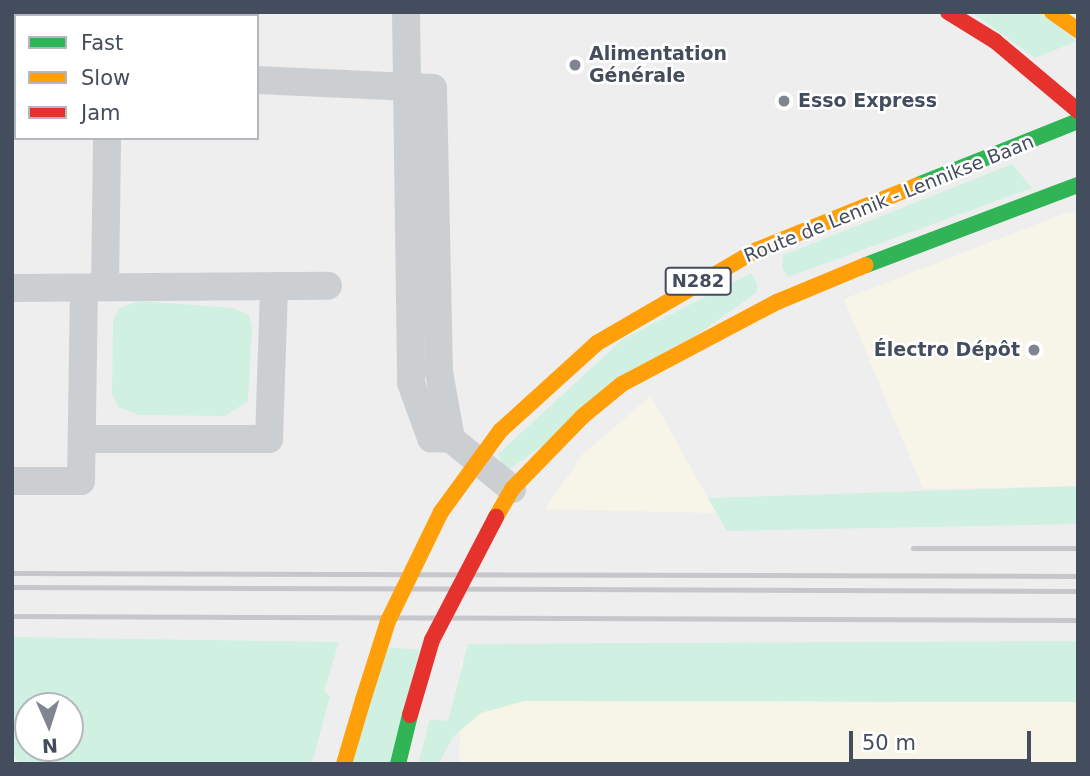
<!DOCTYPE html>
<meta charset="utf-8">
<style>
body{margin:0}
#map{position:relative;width:1090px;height:776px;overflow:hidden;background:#efeeee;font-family:"DejaVu Sans",sans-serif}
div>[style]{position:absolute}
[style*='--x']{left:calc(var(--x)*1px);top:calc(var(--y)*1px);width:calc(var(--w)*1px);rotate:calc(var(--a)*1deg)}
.commercial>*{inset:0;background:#f7f5e8;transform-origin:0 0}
.green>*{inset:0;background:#d0f1e1}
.street>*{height:28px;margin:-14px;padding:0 14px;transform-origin:14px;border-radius:14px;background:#cccfd2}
.fast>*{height:16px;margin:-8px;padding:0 8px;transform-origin:8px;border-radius:8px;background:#30b455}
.slow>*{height:16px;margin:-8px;padding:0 8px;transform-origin:8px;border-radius:8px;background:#ff9f0a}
.jam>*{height:16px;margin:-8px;padding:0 8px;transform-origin:8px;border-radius:8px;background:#e5322d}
.rail>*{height:5px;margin:-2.5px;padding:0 2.5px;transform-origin:2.5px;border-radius:2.5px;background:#c5c7ca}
.slow-bridge>*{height:16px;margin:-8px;padding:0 8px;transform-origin:8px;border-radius:8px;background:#ff9f0a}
.jam-bridge>*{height:16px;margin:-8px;padding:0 8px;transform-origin:8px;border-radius:8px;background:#e5322d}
.dots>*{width:19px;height:19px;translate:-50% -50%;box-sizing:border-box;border:4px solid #fff;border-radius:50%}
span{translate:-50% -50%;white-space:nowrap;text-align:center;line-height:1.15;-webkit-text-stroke:5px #fff;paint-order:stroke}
.shield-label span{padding:2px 5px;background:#fff;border:2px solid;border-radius:5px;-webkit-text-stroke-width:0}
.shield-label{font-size:18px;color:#444d5d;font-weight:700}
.poi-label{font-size:19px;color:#444d5d;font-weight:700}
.left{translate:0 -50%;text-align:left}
.right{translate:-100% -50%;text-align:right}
.street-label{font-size:19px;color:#444d5d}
.frame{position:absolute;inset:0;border:14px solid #444d5d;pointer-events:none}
.legend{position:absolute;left:14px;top:14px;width:245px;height:126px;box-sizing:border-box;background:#fff;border:2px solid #b4b8be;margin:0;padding:9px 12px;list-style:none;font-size:21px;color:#444d5d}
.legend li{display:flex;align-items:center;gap:14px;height:35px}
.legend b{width:35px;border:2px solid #b4b8be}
.north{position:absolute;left:14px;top:692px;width:70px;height:70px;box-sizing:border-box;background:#fff;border:2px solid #b4b8be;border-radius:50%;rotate:177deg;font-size:19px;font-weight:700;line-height:28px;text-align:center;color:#444d5d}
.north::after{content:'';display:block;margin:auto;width:24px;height:32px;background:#808590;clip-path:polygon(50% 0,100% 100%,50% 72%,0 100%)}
.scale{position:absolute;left:849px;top:731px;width:182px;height:32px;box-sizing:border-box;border:4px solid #444d5d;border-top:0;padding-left:9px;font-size:21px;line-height:24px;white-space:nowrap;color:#444d5d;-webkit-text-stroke:5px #fff;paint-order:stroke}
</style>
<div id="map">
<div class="commercial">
<div style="clip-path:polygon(1068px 212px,1078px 215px,1078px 486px,923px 489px,844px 299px)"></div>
<div style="clip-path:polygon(651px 396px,716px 513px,545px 509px,583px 454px)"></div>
<div style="left:461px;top:662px;width:617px;height:104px;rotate:1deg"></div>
</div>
<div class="green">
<div style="clip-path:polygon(971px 12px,1039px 12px,1077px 41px,1035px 58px)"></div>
<div style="clip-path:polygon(1012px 164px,1032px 188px,788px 277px,782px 268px,783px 255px)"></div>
<div style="clip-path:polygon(751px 273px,757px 284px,756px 293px,510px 469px,502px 464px,498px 454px,623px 339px)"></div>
<div style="clip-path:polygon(140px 301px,233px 308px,249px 315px,252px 328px,248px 401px,225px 416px,139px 415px,118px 407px,112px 394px,113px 320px,120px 308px)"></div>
<div style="clip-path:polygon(1078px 486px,1078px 524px,727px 531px,708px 498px)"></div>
<div style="clip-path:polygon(evenodd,12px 637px,339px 642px,324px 691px,330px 696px,312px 764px,20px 764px,12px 754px,12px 637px,28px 706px,70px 706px,70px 748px,28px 748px,28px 706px)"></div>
<div style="clip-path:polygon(1078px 641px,1078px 702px,524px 701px,481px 713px,453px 737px,439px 764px,418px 764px,430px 719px,448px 721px,468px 644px)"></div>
<div style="clip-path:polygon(387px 647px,420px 650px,389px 764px,351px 764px)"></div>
</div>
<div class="street">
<div style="--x:406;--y:12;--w:371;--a:89.2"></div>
<div style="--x:411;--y:383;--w:59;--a:70"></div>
<div style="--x:431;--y:438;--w:20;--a:3"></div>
<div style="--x:451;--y:439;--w:79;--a:39.3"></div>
<div style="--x:231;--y:16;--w:4;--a:-90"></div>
<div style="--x:12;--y:79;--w:4;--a:14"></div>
<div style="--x:257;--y:80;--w:176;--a:2.6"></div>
<div style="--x:433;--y:88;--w:284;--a:88.8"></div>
<div style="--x:439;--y:372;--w:68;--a:79.8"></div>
<div style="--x:105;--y:287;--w:149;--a:-89.2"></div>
<div style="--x:12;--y:288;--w:316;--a:-0.4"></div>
<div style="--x:82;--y:439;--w:187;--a:0"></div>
<div style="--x:269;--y:439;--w:153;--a:-88.1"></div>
<div style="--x:12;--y:481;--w:69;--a:0"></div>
<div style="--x:81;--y:481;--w:193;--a:-89.1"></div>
</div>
<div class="fast">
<div style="--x:918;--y:185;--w:172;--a:-21.8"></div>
<div style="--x:866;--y:265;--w:227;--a:-20.7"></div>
<div style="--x:398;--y:764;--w:50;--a:-76.2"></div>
</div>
<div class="slow">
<div style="--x:1052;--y:12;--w:32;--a:35"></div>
<div style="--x:441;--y:512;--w:100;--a:-53.9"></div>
<div style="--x:500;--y:431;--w:131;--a:-42.2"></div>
<div style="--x:597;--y:343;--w:185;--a:-30.2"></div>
<div style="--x:757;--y:250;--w:174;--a:-22"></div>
<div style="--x:496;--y:517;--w:32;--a:-60"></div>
<div style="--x:512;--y:489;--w:102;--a:-45.8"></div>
<div style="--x:583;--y:416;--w:50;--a:-39.4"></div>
<div style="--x:622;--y:384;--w:175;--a:-27.9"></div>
<div style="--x:777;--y:302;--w:96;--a:-22.6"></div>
<div style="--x:344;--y:764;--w:67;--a:-73.5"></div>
</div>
<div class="jam">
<div style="--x:948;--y:12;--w:55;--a:31.7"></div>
<div style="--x:995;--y:41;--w:109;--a:40.1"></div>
</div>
<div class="rail">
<div style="--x:913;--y:548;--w:165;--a:0"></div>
<div style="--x:12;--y:573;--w:1066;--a:0.16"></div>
<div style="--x:12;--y:587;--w:1066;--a:0.21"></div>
<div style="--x:12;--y:616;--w:1066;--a:0.21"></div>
</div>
<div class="slow-bridge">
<div style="--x:363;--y:700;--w:83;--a:-72.4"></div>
<div style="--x:388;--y:621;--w:121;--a:-64.1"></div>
</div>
<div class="jam-bridge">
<div style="--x:410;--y:715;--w:78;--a:-73.7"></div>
<div style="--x:432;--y:640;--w:139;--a:-62.5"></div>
</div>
<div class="dots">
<div style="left:575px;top:65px;background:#808590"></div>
<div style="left:784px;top:101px;background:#808590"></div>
<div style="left:1034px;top:350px;background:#808590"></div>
</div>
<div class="shield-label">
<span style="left:698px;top:281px">N282</span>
</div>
<div class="poi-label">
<span class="left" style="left:589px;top:65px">Alimentation<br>Générale</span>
<span class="left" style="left:798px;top:101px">Esso Express</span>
<span class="right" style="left:1020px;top:350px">Électro Dépôt</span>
</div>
<div class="street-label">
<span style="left:889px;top:199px;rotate:-22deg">Route de Lennik - Lennikse Baan</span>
</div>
<div class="frame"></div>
<ul class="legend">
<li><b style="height:9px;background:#30b455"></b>Fast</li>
<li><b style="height:9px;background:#ff9f0a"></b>Slow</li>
<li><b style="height:9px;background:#e5322d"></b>Jam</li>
</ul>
<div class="north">N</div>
<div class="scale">50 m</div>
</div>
